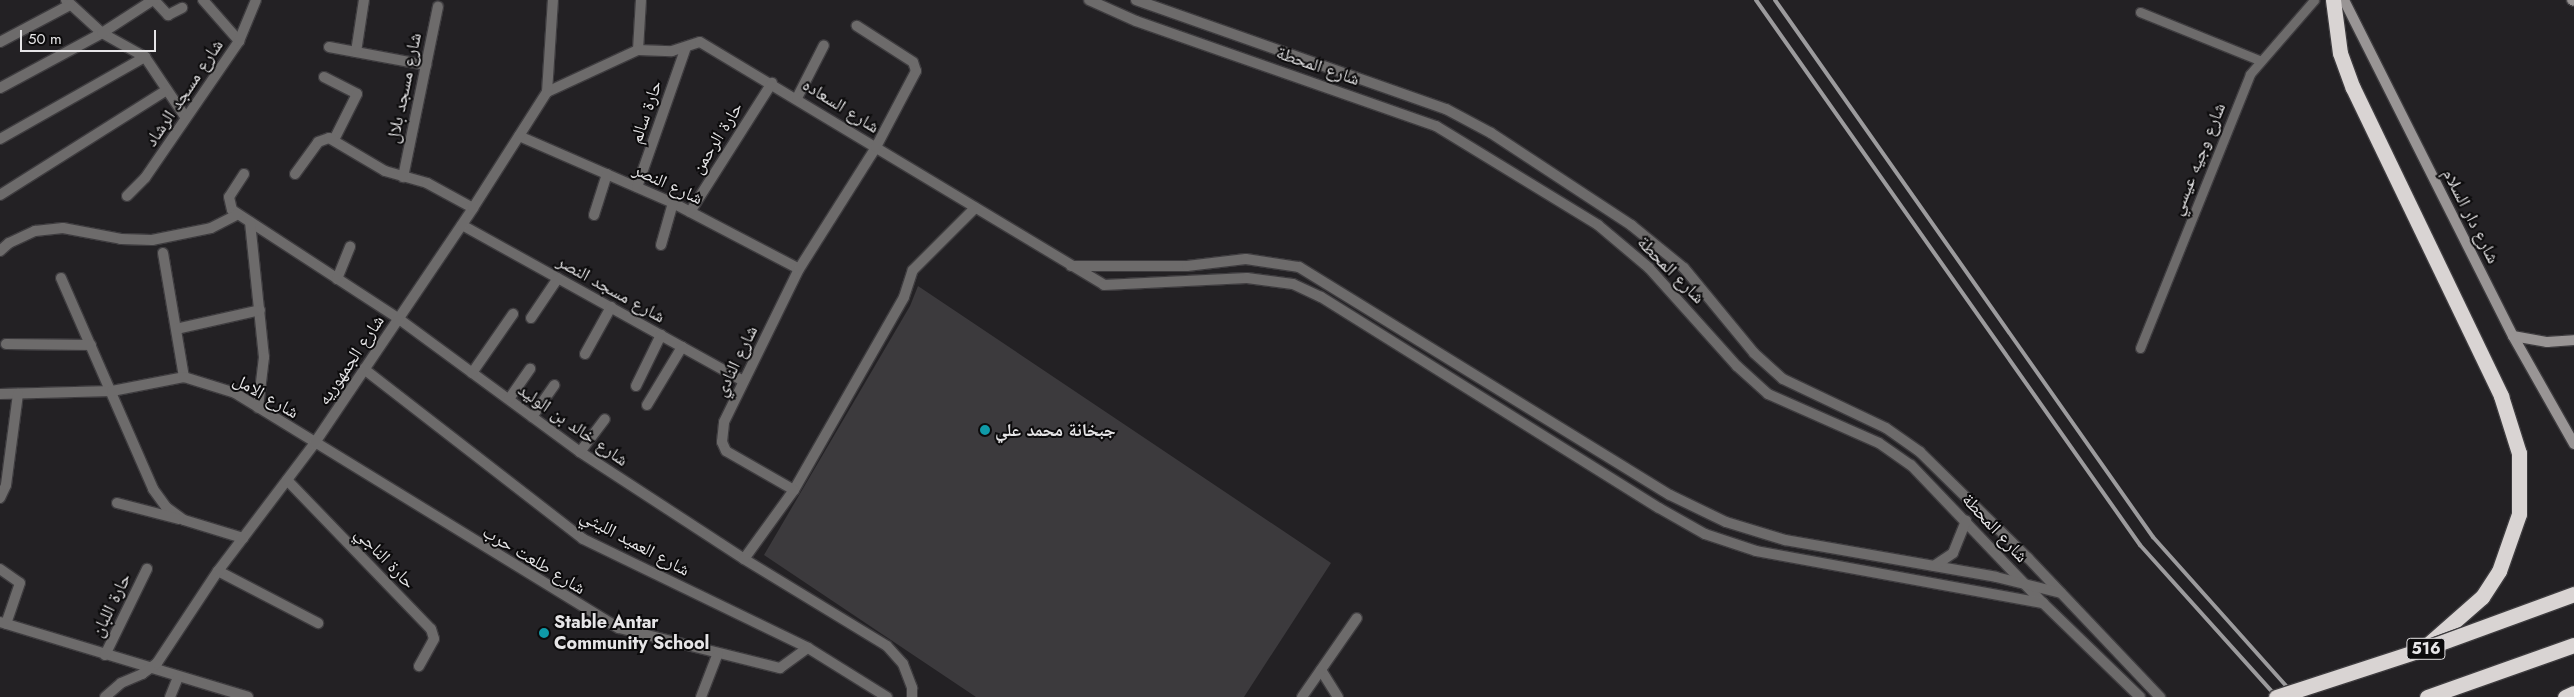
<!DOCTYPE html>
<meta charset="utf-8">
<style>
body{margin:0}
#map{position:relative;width:2574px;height:697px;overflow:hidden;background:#232124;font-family:Jost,"Noto Naskh Arabic",sans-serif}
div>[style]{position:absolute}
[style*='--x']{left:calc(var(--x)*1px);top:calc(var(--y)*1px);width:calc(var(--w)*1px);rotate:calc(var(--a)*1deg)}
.building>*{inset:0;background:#3c3a3d}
.roads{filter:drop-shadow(1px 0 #3e3c3f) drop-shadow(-1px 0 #3e3c3f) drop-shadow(0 1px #3e3c3f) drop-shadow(0 -1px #3e3c3f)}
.service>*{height:9px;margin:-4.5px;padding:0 4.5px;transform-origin:4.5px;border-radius:4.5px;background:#6d6b6b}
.minor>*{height:10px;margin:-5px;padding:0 5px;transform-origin:5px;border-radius:5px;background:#6d6b6b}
.secondary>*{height:10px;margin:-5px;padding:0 5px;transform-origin:5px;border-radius:5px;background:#999595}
.motorway>*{height:15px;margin:-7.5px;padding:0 7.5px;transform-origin:7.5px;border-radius:7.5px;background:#d9d4d3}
.rail>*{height:4px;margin:-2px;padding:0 2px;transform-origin:2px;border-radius:2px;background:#9c9b9d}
.bridges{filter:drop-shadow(1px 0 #3e3c3f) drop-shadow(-1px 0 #3e3c3f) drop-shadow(0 1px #3e3c3f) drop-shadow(0 -1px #3e3c3f)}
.motorway-bridge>*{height:15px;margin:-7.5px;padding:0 7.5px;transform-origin:7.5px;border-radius:7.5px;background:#d9d4d3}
.dots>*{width:14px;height:14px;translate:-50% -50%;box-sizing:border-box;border:2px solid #0c0b0c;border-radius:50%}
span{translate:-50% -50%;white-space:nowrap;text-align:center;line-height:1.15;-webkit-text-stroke:4px #0c0b0c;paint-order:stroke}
.shield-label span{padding:1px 4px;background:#0c0b0c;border:1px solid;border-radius:4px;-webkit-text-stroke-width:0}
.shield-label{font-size:16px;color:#e6e5e7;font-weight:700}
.street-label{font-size:18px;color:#e6e5e7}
.poi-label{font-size:18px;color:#e6e5e7;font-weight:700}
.left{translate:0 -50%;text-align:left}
.scale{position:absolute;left:20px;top:30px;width:136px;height:22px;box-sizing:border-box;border:2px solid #e6e5e7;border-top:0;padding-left:6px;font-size:15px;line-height:18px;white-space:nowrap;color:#e6e5e7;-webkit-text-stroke:4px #0c0b0c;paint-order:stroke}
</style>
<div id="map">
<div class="building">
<div style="clip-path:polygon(918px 286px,1331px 563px,1244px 697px,976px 697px,764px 555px,910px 306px)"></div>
</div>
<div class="roads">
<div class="service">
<div style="--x:2140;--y:12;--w:128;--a:22"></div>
<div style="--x:2140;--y:348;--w:295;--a:-68.1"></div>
<div style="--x:2250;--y:74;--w:98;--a:-49.1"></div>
</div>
<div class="minor">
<div style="--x:66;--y:0;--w:49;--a:42.5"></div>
<div style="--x:102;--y:33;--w:49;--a:29.2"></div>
<div style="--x:145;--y:57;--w:73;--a:56.1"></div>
<div style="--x:154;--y:0;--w:21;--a:47"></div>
<div style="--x:168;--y:15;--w:16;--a:-27"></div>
<div style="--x:203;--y:0;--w:55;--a:48.7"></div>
<div style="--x:1089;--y:0;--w:51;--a:24.1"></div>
<div style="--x:1136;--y:21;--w:318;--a:19.3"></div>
<div style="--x:1436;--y:126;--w:190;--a:31.4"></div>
<div style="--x:1598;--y:225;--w:67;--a:40.1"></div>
<div style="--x:1649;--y:268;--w:132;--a:48.1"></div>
<div style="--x:1737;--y:366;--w:42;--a:42.1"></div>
<div style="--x:1768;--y:394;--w:121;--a:23.8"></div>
<div style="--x:1879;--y:443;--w:39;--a:35"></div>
<div style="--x:1911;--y:465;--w:191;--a:46.3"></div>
<div style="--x:2043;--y:603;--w:135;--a:44.1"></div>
<div style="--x:1136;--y:0;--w:329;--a:19.4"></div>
<div style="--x:1446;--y:109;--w:51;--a:28.1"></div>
<div style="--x:1491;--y:133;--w:168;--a:33.3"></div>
<div style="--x:1631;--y:225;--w:68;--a:39.1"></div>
<div style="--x:1684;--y:268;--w:110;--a:50.5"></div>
<div style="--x:1754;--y:353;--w:39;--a:42"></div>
<div style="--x:1783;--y:379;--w:114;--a:25.4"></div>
<div style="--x:1886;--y:428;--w:42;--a:35.2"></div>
<div style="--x:1920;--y:452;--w:151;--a:44.5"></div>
<div style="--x:2028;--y:558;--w:192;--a:46.5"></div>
<div style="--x:0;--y:42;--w:79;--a:-27.9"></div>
<div style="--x:329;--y:47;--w:99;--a:10.5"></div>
<div style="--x:638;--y:50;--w:50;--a:-86.6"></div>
<div style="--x:356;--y:52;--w:53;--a:-81.3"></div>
<div style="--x:324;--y:77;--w:37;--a:27"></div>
<div style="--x:357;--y:94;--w:51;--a:116.6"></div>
<div style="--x:0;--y:88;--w:116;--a:-28.3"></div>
<div style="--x:102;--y:33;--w:61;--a:-32.9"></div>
<div style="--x:547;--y:92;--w:100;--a:-24.8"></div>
<div style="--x:638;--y:50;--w:34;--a:2"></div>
<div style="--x:672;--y:51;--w:29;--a:-18"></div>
<div style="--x:700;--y:42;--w:471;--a:31"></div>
<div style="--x:1104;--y:285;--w:143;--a:-2.8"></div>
<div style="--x:1247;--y:278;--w:46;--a:7.4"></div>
<div style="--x:1293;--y:284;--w:31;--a:25"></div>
<div style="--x:1321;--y:297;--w:398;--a:32"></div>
<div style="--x:1659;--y:508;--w:53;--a:29.5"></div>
<div style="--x:1705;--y:534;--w:54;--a:18.4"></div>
<div style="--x:1756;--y:551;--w:292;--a:10.3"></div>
<div style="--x:797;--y:98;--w:59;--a:-63"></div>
<div style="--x:519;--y:136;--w:168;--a:23.5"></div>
<div style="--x:673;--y:203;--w:142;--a:27.6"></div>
<div style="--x:0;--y:139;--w:167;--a:-29.5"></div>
<div style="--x:244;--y:174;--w:27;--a:123"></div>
<div style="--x:229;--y:197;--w:13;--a:77"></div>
<div style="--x:232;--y:210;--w:199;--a:33.1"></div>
<div style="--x:399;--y:319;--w:225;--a:36.3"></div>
<div style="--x:580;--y:452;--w:196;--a:33.1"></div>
<div style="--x:744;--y:559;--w:167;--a:31.3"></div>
<div style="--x:887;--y:646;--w:24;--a:48"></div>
<div style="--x:903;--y:664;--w:26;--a:69"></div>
<div style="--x:912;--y:688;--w:9;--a:90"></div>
<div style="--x:295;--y:174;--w:39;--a:-54"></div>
<div style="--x:318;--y:142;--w:12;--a:-20"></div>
<div style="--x:329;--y:138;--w:65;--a:30.5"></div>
<div style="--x:385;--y:171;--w:44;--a:15.9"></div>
<div style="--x:427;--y:183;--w:52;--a:28.5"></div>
<div style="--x:403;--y:177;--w:174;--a:-78.4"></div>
<div style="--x:637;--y:187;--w:148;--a:-70.7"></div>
<div style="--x:0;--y:195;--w:197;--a:-32.2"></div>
<div style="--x:127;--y:196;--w:25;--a:-45"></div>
<div style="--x:145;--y:178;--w:166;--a:-55.5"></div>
<div style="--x:239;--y:41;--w:44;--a:-67.5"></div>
<div style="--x:690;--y:212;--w:153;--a:-57.6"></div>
<div style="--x:594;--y:215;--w:43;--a:-72.4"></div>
<div style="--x:250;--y:222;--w:136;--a:84.1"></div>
<div style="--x:264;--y:357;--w:51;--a:96.7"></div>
<div style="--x:462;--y:225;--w:322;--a:29"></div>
<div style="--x:661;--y:245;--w:44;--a:-74.1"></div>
<div style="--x:0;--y:251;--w:12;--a:-42"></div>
<div style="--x:9;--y:243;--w:29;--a:-25"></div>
<div style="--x:35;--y:231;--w:28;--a:-6"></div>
<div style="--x:63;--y:228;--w:59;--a:10.7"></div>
<div style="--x:121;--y:239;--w:31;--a:2"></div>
<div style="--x:152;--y:240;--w:60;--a:-11.5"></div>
<div style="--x:211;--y:228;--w:30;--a:-27"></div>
<div style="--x:163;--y:253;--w:126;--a:80.4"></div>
<div style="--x:1071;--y:266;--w:116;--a:0"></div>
<div style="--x:1187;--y:266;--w:59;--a:-6.8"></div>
<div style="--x:1246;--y:259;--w:54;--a:8.6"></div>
<div style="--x:1299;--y:267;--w:435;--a:31.6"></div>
<div style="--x:1670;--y:495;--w:62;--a:25.7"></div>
<div style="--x:1726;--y:522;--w:62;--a:17"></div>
<div style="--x:1785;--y:540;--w:214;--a:9.9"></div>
<div style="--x:1996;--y:577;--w:67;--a:13.8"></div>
<div style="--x:61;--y:278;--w:230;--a:66.4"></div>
<div style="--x:153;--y:489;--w:22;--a:54"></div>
<div style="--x:166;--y:507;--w:22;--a:36"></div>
<div style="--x:184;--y:520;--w:62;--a:17"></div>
<div style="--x:337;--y:279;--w:35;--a:-68"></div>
<div style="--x:531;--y:318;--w:48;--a:-56"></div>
<div style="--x:176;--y:329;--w:86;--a:-12.7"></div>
<div style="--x:6;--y:344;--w:85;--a:0.7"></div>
<div style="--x:585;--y:354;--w:54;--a:-61"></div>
<div style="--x:364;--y:369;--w:277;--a:37.8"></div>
<div style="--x:583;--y:539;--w:250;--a:25.8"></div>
<div style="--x:808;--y:648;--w:93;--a:31.8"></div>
<div style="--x:472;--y:373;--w:72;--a:-55.2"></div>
<div style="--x:636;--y:386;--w:57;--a:-63.9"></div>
<div style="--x:0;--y:394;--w:112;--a:-1.5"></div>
<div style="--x:112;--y:391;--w:73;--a:-11"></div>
<div style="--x:184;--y:377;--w:53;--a:17.4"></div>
<div style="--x:235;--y:393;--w:450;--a:31.5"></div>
<div style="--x:619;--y:628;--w:166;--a:14"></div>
<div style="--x:780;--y:668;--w:34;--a:-36"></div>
<div style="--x:509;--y:399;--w:37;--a:-55"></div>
<div style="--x:647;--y:405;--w:68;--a:-58.9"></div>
<div style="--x:532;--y:417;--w:39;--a:-55"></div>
<div style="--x:580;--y:452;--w:41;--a:-52.9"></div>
<div style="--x:287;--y:480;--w:207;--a:46"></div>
<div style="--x:431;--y:629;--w:10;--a:73"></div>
<div style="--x:434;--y:639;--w:31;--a:119"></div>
<div style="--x:794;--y:490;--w:222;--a:-60.3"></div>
<div style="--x:904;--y:297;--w:28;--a:-72"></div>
<div style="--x:913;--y:270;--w:88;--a:-45"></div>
<div style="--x:0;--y:498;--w:14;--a:-65"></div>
<div style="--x:6;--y:485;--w:92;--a:-82.5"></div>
<div style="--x:117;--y:503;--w:64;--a:14.5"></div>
<div style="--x:744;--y:559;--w:85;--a:-54.1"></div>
<div style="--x:794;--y:490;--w:78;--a:-150.2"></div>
<div style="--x:726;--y:451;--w:10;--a:-114"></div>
<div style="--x:722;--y:442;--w:20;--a:-84"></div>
<div style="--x:724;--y:422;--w:170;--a:-63.9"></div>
<div style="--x:799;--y:269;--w:144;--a:-57.7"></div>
<div style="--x:876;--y:147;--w:86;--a:-62.2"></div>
<div style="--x:916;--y:71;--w:9;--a:-108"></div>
<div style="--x:913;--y:62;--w:67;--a:-147.3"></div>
<div style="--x:1934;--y:566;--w:23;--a:-34"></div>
<div style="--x:1953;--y:553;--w:35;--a:-68"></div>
<div style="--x:0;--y:569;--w:24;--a:35"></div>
<div style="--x:20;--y:583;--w:43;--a:108.9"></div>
<div style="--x:218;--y:571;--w:113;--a:27.5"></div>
<div style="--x:0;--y:622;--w:259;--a:16.8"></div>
<div style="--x:105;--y:655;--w:96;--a:-64"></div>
<div style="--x:1321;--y:670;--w:32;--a:58"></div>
<div style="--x:105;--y:697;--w:21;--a:-41"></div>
<div style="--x:121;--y:683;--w:23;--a:-23"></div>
<div style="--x:142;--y:674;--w:19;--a:-36"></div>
<div style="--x:157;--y:663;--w:110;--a:-56.5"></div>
<div style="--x:218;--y:571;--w:159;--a:-52.9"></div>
<div style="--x:314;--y:444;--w:285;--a:-56"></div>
<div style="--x:473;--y:208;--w:138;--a:-57.5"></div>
<div style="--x:547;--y:92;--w:92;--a:-86.3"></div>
<div style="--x:170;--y:697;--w:22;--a:-68"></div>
<div style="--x:701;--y:697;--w:47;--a:-68.9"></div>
<div style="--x:1302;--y:697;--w:96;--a:-55.2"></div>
</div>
<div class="secondary">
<div style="--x:2344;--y:0;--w:376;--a:63.3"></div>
<div style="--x:2513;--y:336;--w:124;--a:60.5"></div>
<div style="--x:2572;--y:0;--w:2;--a:27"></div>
<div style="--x:2513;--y:336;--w:35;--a:10"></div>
<div style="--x:2547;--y:342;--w:27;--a:-4"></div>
</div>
<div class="motorway">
<div style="--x:2333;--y:0;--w:53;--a:82.5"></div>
<div style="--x:2340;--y:53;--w:37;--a:70"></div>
<div style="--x:2353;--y:88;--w:342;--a:64.3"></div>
<div style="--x:2501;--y:396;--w:60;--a:72.5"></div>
<div style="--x:2519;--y:453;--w:61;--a:90"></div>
<div style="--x:2519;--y:514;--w:60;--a:109.3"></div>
<div style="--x:2499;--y:571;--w:31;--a:123"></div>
<div style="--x:2482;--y:597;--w:76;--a:138.7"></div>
<div style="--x:2427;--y:697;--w:156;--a:-19.5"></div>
<div style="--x:2565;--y:697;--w:10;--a:-24"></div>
</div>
</div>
<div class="rail">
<div style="--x:1756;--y:0;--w:667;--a:54.83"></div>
<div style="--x:2140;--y:545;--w:205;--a:48"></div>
<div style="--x:1775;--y:0;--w:657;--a:54.86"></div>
<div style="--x:2153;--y:537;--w:215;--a:48.2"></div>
</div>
<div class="bridges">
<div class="motorway-bridge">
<div style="--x:2276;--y:697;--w:152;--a:-18"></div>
<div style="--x:2421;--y:650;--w:163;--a:-20.1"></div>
</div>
</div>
<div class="dots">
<div style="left:985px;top:430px;background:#0f9aa8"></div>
<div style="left:544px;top:633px;background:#0f9aa8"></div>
</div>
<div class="shield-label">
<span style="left:2426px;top:649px">516</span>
</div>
<div class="street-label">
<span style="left:1318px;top:66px;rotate:19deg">شارع المحطة</span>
<span style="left:404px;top:88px;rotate:-78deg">شارع مسجد بلال</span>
<span style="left:184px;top:93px;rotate:-56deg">شارع مسجد الرشاد</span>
<span style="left:841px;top:106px;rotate:32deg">شارع السعاده</span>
<span style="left:646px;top:112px;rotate:-71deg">حارة سالم</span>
<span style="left:717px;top:138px;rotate:-58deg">حارة الرحمن</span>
<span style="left:2198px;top:159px;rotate:-68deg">شارع وجيه عيسي</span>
<span style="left:668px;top:184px;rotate:25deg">شارع النصر</span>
<span style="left:2471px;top:216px;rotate:63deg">شارع دار السلام</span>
<span style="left:1671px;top:270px;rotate:45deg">شارع المحطة</span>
<span style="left:611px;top:289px;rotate:29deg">شارع مسجد النصر</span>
<span style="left:351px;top:360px;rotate:-56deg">شارع الجمهوريه</span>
<span style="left:736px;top:361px;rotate:-64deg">شارع النادي</span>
<span style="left:266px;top:396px;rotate:30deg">شارع الامل</span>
<span style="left:573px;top:425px;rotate:35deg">شارع خالد بن الوليد</span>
<span style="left:1995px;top:528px;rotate:47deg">شارع المحطة</span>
<span style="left:635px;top:543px;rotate:28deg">شارع العميد الليثي</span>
<span style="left:385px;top:558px;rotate:46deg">حارة الناجي</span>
<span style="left:534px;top:560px;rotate:31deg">شارع طلعت حرب</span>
<span style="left:111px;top:605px;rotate:-64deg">حارة اللبان</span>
</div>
<div class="poi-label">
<span class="left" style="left:995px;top:430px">جبخانة محمد علي</span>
<span class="left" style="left:554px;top:633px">Stable Antar<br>Community School</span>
</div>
<div class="scale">50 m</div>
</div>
